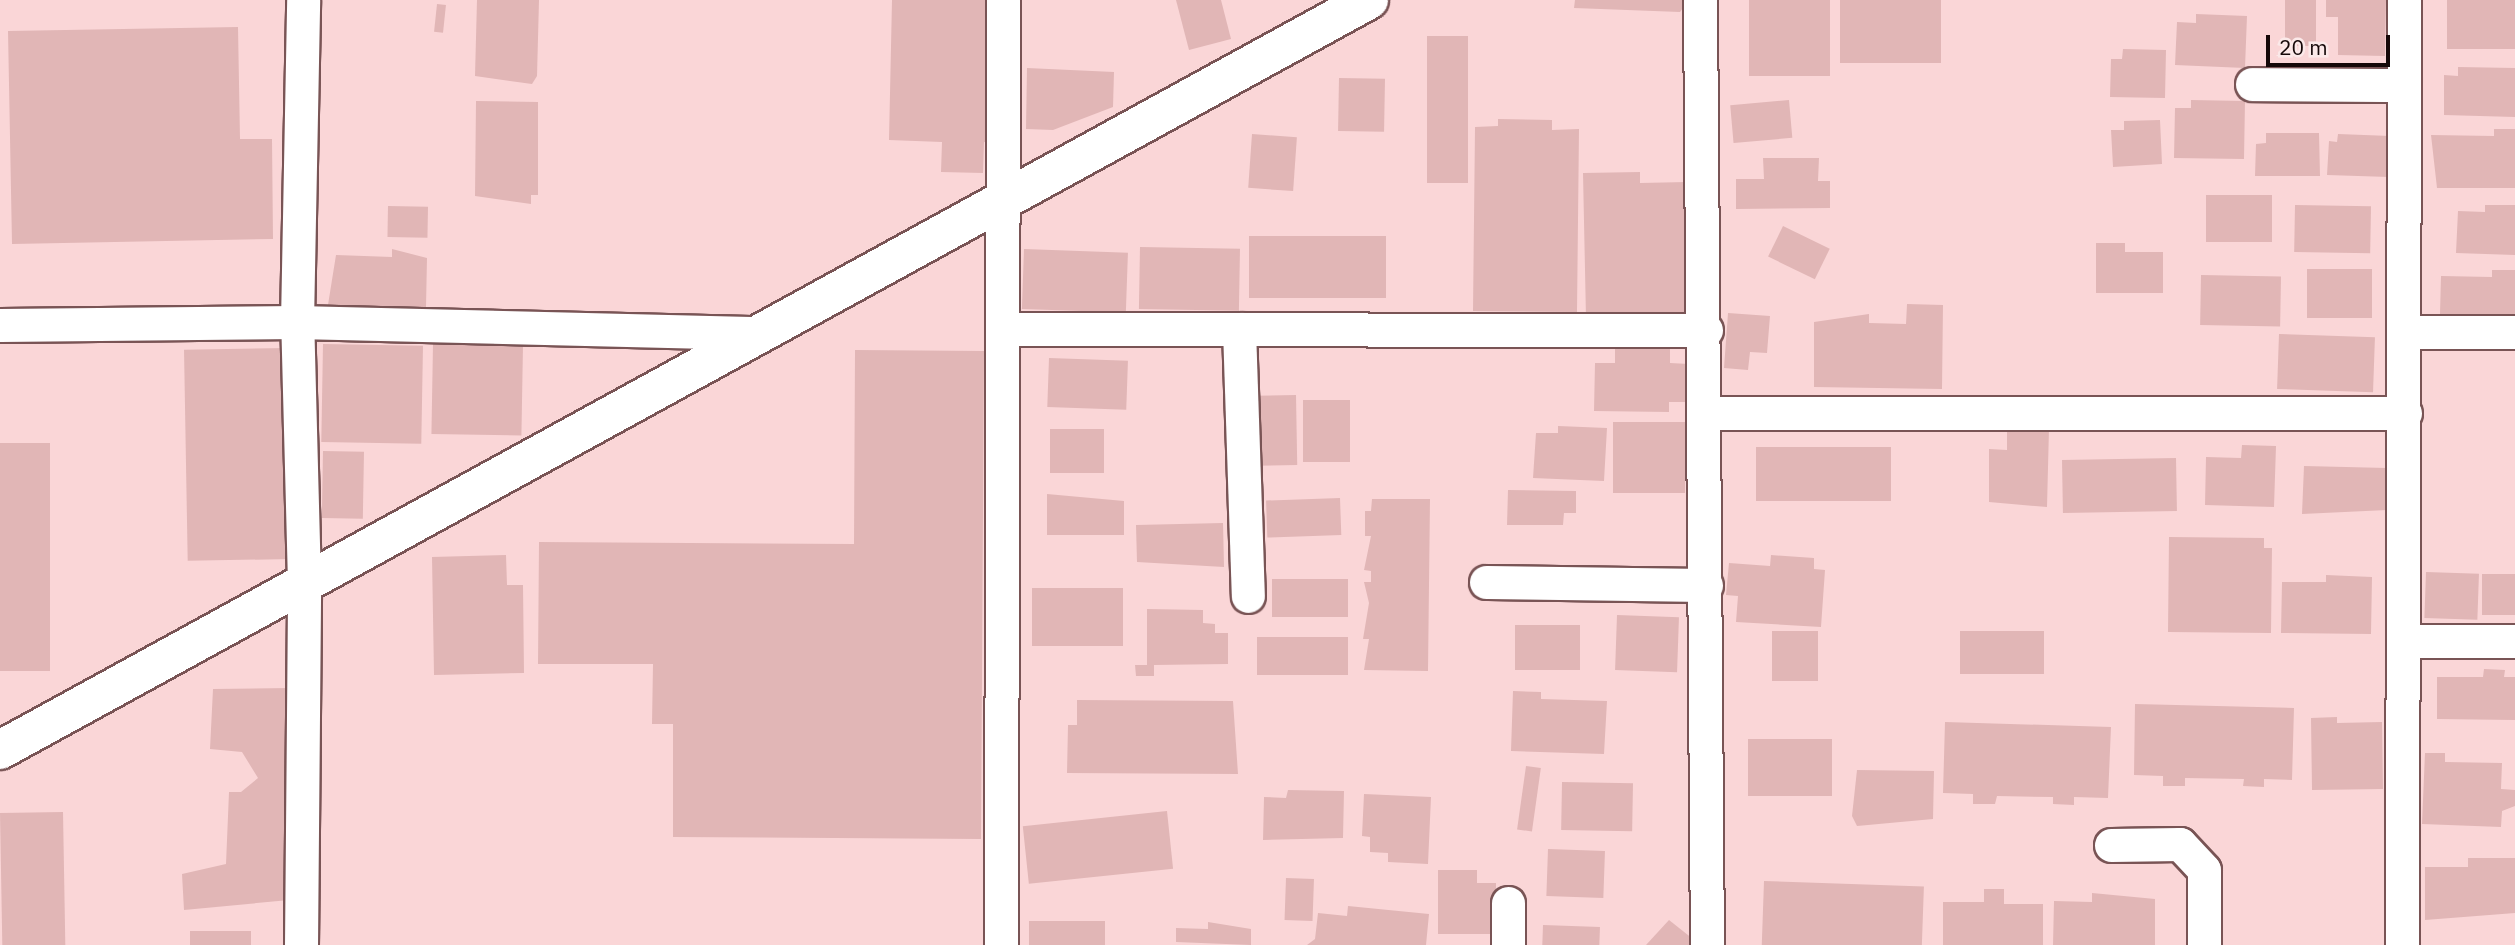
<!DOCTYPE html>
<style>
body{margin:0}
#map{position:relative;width:2515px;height:945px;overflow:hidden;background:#fad6d7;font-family:"IBM Plex Sans",sans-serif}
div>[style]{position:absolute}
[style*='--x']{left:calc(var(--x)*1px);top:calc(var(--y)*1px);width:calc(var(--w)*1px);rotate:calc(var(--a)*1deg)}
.building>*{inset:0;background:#e1b6b6;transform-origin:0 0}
.roads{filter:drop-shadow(2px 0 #795455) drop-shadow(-2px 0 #795455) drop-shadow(0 2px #795455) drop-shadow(0 -2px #795455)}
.minor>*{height:33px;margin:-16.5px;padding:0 16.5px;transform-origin:16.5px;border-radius:16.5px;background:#fff}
.tertiary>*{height:38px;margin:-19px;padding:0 19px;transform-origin:19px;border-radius:19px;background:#fff}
span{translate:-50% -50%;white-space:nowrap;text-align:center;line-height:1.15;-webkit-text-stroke:6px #fbe9e9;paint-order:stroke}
.scale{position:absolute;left:2266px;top:35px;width:124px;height:32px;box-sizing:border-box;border:4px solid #150808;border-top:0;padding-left:9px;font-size:21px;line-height:24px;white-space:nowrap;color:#150808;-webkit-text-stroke:5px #fbe9e9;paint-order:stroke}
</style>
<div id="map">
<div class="building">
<div style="clip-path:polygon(477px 0,539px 0,537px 76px,532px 84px,475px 76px)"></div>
<div style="clip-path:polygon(892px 0,994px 0,991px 143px,984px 142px,983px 173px,941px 172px,942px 142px,889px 140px)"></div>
<div style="clip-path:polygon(1176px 0,1221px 0,1231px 39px,1189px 50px)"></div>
<div style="clip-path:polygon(1575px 0,1689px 0,1680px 12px,1574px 8px)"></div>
<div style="left:1749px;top:0;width:81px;height:76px"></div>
<div style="left:1840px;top:0;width:101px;height:63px"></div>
<div style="left:2285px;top:0;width:31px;height:46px"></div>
<div style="clip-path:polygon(2326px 0,2386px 0,2385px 56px,2338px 55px,2338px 17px,2326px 17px)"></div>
<div style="left:2447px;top:0;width:68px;height:49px"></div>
<div style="left:437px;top:4px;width:9px;height:28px;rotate:6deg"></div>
<div style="clip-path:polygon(2196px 14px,2247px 16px,2245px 68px,2175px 65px,2177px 22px,2196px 23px)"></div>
<div style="clip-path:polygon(238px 27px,240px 139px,272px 139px,273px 239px,12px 244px,8px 31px)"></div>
<div style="left:1427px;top:36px;width:41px;height:147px"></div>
<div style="clip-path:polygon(2123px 49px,2166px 50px,2165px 98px,2110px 97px,2111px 59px,2122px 59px)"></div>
<div style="clip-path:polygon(2458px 67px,2515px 68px,2515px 117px,2444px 115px,2444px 75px,2458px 76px)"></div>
<div style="clip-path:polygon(1027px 68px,1114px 72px,1113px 107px,1053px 130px,1026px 129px)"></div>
<div style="left:1339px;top:78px;width:46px;height:53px;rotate:1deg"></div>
<div style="left:1789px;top:100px;width:38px;height:59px;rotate:85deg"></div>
<div style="clip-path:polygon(2191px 100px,2245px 101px,2244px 159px,2174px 158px,2175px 108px,2191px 108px)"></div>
<div style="clip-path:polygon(476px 101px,538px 102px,538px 195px,531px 195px,531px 204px,475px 196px)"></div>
<div style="clip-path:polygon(1498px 119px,1552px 120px,1552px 130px,1579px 129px,1577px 312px,1473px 311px,1475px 127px,1498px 126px)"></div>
<div style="clip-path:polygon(2160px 120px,2162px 164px,2113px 167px,2111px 130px,2124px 130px,2124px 121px)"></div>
<div style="clip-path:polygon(2494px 129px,2515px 129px,2515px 188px,2437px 188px,2431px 135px,2494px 136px)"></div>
<div style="clip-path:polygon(2266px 133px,2319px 133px,2320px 176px,2255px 176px,2256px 144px,2266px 143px)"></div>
<div style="left:1252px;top:134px;width:45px;height:54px;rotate:4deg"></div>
<div style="clip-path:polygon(2338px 134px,2390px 136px,2389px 177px,2327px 175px,2329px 141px,2337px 142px)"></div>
<div style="clip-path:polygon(1763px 158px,1819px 158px,1818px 181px,1830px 181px,1830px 208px,1736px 209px,1736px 179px,1764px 179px)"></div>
<div style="clip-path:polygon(1640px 172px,1640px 183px,1687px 182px,1694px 316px,1586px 318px,1583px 173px)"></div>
<div style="left:2206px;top:195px;width:66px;height:47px"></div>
<div style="left:2295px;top:205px;width:76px;height:47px;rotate:1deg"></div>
<div style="clip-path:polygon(2485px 205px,2515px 205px,2515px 255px,2456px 253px,2458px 211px,2485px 212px)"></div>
<div style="left:388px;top:206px;width:40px;height:31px;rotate:1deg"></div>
<div style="left:1783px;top:226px;width:52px;height:34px;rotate:26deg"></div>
<div style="left:1249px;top:236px;width:137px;height:62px"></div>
<div style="clip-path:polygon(2096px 243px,2125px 243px,2125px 252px,2163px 252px,2163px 293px,2096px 293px)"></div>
<div style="left:1140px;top:247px;width:100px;height:62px;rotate:1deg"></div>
<div style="clip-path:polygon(392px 249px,427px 258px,426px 307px,327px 311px,336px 255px,392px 257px)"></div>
<div style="left:1024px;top:249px;width:104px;height:60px;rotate:2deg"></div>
<div style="left:2307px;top:269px;width:65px;height:49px"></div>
<div style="clip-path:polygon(2492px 270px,2515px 270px,2515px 315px,2440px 314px,2441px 276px,2492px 277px)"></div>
<div style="left:2201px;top:275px;width:80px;height:50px;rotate:1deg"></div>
<div style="clip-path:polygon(1907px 304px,1943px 305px,1942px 389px,1814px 387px,1814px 322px,1869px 314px,1869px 323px,1906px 324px)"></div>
<div style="clip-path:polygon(1728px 313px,1770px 316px,1767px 353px,1750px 352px,1748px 370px,1724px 368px)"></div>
<div style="left:2279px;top:334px;width:96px;height:55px;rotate:2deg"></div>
<div style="left:323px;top:344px;width:100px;height:98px;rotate:1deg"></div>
<div style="left:433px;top:344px;width:90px;height:90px;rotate:1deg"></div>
<div style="clip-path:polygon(1615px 345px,1670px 346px,1670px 363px,1689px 364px,1688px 402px,1669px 402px,1669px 412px,1594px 411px,1595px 363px,1615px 363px)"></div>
<div style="left:288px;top:348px;width:211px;height:104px;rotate:89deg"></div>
<div style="clip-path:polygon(855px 350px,984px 351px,981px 839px,673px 837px,673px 724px,652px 724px,653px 664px,538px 664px,539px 542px,854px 544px)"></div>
<div style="left:1049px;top:358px;width:79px;height:49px;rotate:2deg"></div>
<div style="left:1296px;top:395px;width:70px;height:42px;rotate:89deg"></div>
<div style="left:1303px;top:400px;width:47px;height:62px"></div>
<div style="left:1613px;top:422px;width:72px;height:71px"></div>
<div style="clip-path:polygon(1558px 426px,1607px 428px,1604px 481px,1533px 478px,1536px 433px,1558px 433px)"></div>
<div style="clip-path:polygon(2007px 427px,2049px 428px,2047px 507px,1989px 502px,1989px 449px,2007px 450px)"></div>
<div style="left:1050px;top:429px;width:54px;height:44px"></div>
<div style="left:0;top:443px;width:50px;height:228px"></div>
<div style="clip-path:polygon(2242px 445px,2276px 446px,2274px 507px,2205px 505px,2206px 457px,2241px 458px)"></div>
<div style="left:1756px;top:447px;width:135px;height:54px"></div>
<div style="left:323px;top:451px;width:41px;height:67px;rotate:1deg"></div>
<div style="left:2176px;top:458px;width:53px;height:114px;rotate:89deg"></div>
<div style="clip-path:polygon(2304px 466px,2387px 468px,2387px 510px,2302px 514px)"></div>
<div style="clip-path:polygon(1508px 490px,1576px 491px,1576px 513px,1564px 513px,1563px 525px,1507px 525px)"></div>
<div style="clip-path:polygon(1047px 494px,1124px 501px,1124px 535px,1047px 535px)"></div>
<div style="left:1340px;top:498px;width:37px;height:74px;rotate:88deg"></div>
<div style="clip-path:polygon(1372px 499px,1430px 499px,1428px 671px,1364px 670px,1369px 639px,1363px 639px,1369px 603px,1364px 582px,1371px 582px,1371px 571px,1364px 570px,1371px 536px,1365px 536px,1365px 511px,1371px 511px)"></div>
<div style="clip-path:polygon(1223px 523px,1224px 567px,1137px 562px,1136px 525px)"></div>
<div style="clip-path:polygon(2169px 537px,2264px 538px,2264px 548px,2272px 548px,2271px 633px,2168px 632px)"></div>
<div style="clip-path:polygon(506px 555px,507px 585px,523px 585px,524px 673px,434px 675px,432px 557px)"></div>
<div style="clip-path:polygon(1771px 555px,1814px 558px,1814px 569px,1825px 570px,1821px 627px,1736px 622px,1738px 596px,1726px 595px,1729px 563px,1770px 566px)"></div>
<div style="left:2426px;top:572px;width:53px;height:46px;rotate:2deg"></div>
<div style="left:2515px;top:574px;width:41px;height:33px;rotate:90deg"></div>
<div style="clip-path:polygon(2326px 575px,2372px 577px,2371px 634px,2281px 633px,2282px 582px,2326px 582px)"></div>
<div style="left:1348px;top:579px;width:38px;height:76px;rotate:90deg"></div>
<div style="left:1123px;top:588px;width:58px;height:91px;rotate:90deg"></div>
<div style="clip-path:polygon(1147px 609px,1203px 610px,1203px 623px,1215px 624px,1215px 633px,1228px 633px,1228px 664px,1154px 665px,1154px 676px,1136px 676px,1135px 665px,1147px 665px)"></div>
<div style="left:1617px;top:615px;width:62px;height:55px;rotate:2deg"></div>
<div style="left:1515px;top:625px;width:65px;height:45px"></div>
<div style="left:1772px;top:631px;width:46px;height:50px"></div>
<div style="left:1960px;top:631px;width:84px;height:43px"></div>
<div style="left:1348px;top:637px;width:38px;height:91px;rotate:90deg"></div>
<div style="clip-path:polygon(2484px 669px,2505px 670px,2504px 677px,2515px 677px,2515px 720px,2437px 719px,2437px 677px,2483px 677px)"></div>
<div style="clip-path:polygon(290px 688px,289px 900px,184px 910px,182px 874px,226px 864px,229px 792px,241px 792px,258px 778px,242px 752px,210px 749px,213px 689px)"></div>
<div style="clip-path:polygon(1513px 691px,1541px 692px,1541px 699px,1607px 701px,1604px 754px,1511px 751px)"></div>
<div style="clip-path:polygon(1077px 700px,1233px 701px,1238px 774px,1067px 773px,1068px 725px,1077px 725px)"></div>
<div style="clip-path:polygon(2135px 704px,2294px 708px,2292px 780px,2264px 779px,2264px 787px,2243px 786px,2244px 779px,2185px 778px,2185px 786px,2163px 786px,2163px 776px,2134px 775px)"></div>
<div style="clip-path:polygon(2337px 717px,2337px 723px,2382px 722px,2383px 789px,2312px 790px,2311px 718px)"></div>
<div style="clip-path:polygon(1945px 722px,2111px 727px,2108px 798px,2074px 797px,2074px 805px,2053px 804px,2053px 797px,1997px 796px,1995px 804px,1973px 804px,1973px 794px,1943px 793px)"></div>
<div style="left:1748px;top:739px;width:84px;height:57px"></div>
<div style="clip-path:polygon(2425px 753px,2445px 753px,2445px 762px,2502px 763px,2501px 789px,2515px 790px,2515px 806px,2502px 811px,2501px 827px,2422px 824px)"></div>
<div style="left:1526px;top:766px;width:15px;height:64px;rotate:8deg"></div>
<div style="clip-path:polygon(1857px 770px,1934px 771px,1933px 819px,1857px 826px,1852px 816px)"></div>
<div style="left:1562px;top:782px;width:71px;height:48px;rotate:1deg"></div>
<div style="clip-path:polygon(1288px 790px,1344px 791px,1343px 838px,1263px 840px,1264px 797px,1286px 798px)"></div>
<div style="clip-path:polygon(1364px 794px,1431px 797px,1428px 864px,1388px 862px,1388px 853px,1370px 852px,1370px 837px,1362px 836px)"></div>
<div style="left:1167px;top:811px;width:58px;height:145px;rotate:84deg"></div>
<div style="left:63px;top:812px;width:133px;height:63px;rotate:89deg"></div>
<div style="left:1548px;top:849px;width:57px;height:47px;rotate:2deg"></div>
<div style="clip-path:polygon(2468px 858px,2515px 858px,2515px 913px,2425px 920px,2425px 867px,2468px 867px)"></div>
<div style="clip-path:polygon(1438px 870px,1477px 870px,1477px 883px,1496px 883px,1496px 934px,1438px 934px)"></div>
<div style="left:1286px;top:878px;width:28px;height:42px;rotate:2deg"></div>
<div style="left:1764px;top:881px;width:160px;height:64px;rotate:2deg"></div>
<div style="clip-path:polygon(1984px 889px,2004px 889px,2004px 904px,2043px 904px,2043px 945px,1943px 945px,1943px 902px,1984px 902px)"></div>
<div style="clip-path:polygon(2092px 893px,2155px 899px,2155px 945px,2053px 945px,2054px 901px,2092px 902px)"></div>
<div style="clip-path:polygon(1348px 906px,1429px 914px,1426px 945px,1307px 945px,1315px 939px,1318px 913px,1347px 916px)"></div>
<div style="clip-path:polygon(1669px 920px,1698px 943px,1697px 945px,1646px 945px)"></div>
<div style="left:1029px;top:921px;width:76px;height:25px"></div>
<div style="clip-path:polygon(1208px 922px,1251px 929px,1251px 945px,1176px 942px,1176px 928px,1208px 929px)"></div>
<div style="left:1543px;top:925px;width:57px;height:20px;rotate:2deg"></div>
<div style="left:190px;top:931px;width:61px;height:14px"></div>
</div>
<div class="roads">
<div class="minor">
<div style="--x:1700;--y:0;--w:945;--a:89.58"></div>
<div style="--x:2252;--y:84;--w:152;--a:0.4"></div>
<div style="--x:0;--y:325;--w:297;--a:-0.6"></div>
<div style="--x:297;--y:322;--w:464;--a:1.4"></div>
<div style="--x:1006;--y:329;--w:700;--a:0.08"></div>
<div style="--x:1239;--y:329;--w:267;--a:88.1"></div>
<div style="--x:2405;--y:332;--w:110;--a:0"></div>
<div style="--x:1705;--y:413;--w:700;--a:0"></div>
<div style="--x:1486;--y:582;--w:220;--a:0.8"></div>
<div style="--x:2404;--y:641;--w:111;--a:0"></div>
<div style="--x:2111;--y:845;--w:69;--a:-0.8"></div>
<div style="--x:2180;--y:844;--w:35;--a:47"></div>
<div style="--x:2204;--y:870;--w:75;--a:90"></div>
<div style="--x:301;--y:945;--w:363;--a:-89.5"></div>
<div style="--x:304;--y:582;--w:260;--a:-91.5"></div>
<div style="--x:297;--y:322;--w:322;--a:-88.9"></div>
<div style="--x:1001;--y:945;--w:945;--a:-89.88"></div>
<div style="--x:1508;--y:945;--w:42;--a:-90"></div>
<div style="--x:2402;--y:945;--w:945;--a:-89.88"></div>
</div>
<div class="tertiary">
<div style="--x:0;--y:750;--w:1561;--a:-28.72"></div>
</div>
</div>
<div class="scale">20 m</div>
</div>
